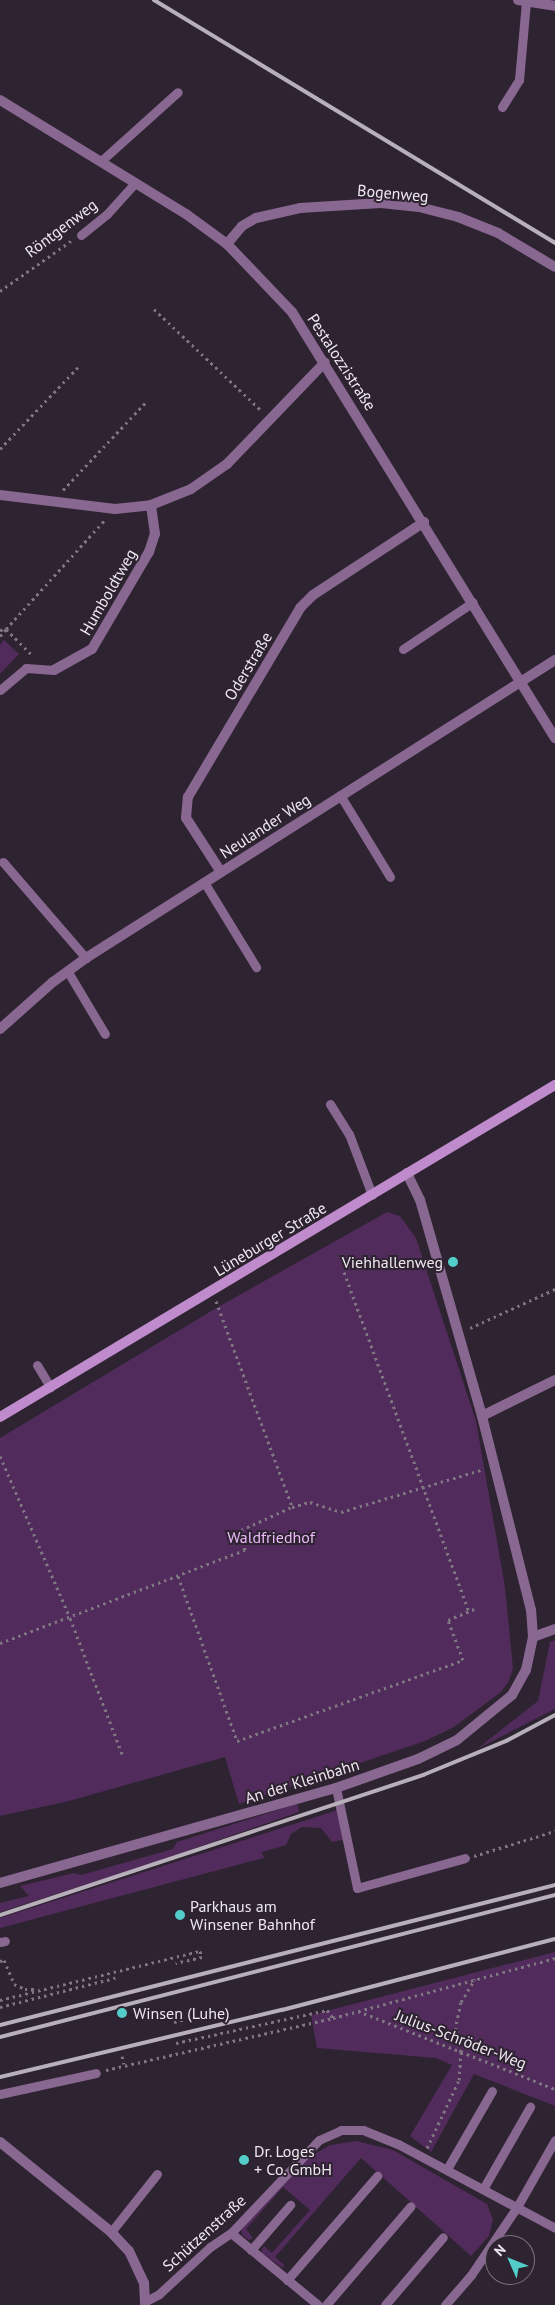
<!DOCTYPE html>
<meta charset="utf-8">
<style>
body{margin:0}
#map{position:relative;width:555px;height:2305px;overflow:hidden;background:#2e2330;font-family:"PT Sans",sans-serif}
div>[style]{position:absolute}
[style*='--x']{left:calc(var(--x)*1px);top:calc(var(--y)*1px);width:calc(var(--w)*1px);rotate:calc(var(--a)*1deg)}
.green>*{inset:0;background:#512b5b}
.path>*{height:3px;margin-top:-1.5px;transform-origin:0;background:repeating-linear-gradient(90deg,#807682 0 2.5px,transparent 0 6.5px)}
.lane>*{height:9px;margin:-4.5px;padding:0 4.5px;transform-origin:4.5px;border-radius:4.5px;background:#886791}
.street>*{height:10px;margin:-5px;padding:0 5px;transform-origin:5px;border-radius:5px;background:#886791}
.secondary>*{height:10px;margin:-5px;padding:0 5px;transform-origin:5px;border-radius:5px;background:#c08bcd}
.rail>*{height:4px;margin:-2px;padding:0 2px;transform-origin:2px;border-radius:2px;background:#b7afb9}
.dots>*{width:14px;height:14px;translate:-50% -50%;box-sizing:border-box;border:2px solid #2e2330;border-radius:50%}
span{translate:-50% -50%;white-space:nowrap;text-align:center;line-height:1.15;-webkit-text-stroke:4px #2e2330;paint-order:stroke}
.street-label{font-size:16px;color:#efe8f1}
.poi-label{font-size:16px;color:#efe8f1}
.right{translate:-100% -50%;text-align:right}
.left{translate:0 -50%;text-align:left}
.park-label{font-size:16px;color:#efbafd}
.north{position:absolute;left:485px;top:2235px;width:50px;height:50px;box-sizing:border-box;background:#2e2330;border:1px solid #7b727d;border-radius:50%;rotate:314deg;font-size:14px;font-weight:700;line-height:20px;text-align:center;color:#efe8f1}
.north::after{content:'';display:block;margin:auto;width:18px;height:22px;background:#53cdc9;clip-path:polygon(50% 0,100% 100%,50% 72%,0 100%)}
</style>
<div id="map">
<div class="green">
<div style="clip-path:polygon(4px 640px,19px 654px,0 674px,0 645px)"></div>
<div style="clip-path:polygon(387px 1212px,400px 1216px,416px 1238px,476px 1421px,505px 1587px,513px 1668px,509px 1681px,501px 1692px,454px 1727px,425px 1741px,239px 1804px,225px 1757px,69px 1801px,0 1816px,0 1438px,218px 1307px)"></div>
<div style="clip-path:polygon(555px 1640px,555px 1709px,477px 1749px,538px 1701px,550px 1642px)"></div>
<div style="clip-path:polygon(297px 1804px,299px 1812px,135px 1869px,0 1912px,0 1903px,29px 1896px,20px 1886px,74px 1873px,81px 1875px,173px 1849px,177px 1842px)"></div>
<div style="clip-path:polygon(341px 1809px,347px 1839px,332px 1842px,321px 1828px,302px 1827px,291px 1834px,286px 1845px,262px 1852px,264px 1858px,0 1928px,0 1918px)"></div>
<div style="clip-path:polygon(555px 1952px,555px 2106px,474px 2074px,431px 2152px,410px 2136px,452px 2065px,436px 2058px,317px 2048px,311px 2015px)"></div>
<div style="clip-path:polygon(356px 2141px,393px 2150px,487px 2204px,493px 2220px,489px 2236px,471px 2256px,361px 2158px,275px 2257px,284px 2265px,283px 2268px,262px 2253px,262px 2249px,264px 2246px,272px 2253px,310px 2210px,283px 2187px,246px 2229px,253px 2238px,249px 2240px,242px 2235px,241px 2229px,306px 2159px,330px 2145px)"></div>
</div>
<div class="path">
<div style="--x:0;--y:291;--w:87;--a:-35.2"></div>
<div style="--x:154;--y:309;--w:149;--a:43.4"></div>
<div style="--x:0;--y:449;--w:113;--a:-46.4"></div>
<div style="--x:63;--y:490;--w:120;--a:-46.7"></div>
<div style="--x:0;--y:630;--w:6;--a:-9"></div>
<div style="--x:6;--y:629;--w:147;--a:-47.8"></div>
<div style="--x:0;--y:636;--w:9;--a:-49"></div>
<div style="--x:6;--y:629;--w:38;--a:45"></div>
<div style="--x:344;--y:1272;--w:361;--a:69.8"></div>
<div style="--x:216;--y:1301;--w:220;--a:69.7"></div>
<div style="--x:470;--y:1328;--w:94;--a:-24.6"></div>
<div style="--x:0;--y:1456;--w:176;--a:66.6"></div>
<div style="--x:70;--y:1618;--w:148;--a:69"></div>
<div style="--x:178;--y:1576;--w:175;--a:70.3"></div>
<div style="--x:237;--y:1741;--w:240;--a:-19.7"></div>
<div style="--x:463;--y:1660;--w:43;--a:-110.6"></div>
<div style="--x:448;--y:1620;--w:30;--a:-23"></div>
<div style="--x:0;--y:1643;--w:262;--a:-20.8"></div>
<div style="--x:245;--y:1550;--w:20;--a:-101"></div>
<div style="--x:241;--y:1530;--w:56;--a:-24.3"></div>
<div style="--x:292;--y:1507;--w:19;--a:-16"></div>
<div style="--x:310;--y:1502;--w:33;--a:18"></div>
<div style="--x:341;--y:1512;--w:149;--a:-16.7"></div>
<div style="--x:474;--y:1856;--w:85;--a:-17.2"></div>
<div style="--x:0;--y:1961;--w:4;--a:-14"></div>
<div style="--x:4;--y:1960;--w:26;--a:67"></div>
<div style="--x:14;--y:1984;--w:12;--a:24"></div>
<div style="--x:25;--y:1989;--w:10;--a:0"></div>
<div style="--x:0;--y:2000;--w:206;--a:-13.8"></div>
<div style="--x:200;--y:1951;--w:6;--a:72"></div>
<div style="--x:202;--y:1957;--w:27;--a:167"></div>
<div style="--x:0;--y:2007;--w:119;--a:-14.2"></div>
<div style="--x:358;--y:2011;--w:212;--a:21.6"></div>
<div style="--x:174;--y:2022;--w:12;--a:-14"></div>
<div style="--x:176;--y:2043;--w:155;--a:-12.3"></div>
<div style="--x:327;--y:2010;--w:10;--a:53"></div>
<div style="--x:122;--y:2056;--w:8;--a:76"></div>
<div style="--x:106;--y:2070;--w:233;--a:-12.9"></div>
<div style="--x:333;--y:2018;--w:230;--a:-15.1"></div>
<div style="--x:427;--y:2148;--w:75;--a:-64.8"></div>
<div style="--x:459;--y:2080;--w:28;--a:-86"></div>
<div style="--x:461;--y:2052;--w:23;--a:-105"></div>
<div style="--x:455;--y:2030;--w:29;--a:-78"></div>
<div style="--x:461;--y:2002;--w:27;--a:-59"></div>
</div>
<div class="lane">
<div style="--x:502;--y:107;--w:32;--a:-58"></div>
<div style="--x:519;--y:80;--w:79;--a:-84.9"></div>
<div style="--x:101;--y:161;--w:103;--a:-41.9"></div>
<div style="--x:81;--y:235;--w:33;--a:-39"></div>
<div style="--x:107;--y:214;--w:42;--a:-47.9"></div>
<div style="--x:403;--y:649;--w:84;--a:-33.9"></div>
<div style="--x:0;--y:690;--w:34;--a:-40"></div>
<div style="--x:26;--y:668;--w:28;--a:4"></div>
<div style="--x:340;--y:795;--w:96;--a:58.6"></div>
<div style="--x:3;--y:862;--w:127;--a:49.2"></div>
<div style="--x:204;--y:882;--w:100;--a:58.5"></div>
<div style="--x:68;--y:972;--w:72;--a:59.2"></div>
<div style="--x:330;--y:1104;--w:36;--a:58"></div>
<div style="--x:349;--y:1134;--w:65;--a:69.3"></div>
<div style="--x:37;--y:1365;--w:26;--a:59"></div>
<div style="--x:336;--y:1788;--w:102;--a:78.1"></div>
<div style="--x:357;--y:1888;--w:112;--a:-15.5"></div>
<div style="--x:0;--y:1942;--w:5;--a:-11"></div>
<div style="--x:0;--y:2094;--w:98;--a:-12.3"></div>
<div style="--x:447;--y:2169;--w:90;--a:-60"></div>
<div style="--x:483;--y:2189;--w:95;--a:-60.2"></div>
<div style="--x:111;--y:2232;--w:74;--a:-51.6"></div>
<div style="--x:231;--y:2233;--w:113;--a:39.6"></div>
<div style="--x:251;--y:2250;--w:60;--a:-49.1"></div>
<div style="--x:287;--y:2280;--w:138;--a:-49.1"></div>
<div style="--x:146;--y:2301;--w:15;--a:-28"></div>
<div style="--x:159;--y:2294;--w:69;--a:-42.7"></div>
<div style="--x:210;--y:2247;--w:25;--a:-34"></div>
<div style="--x:231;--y:2233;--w:128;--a:-46.6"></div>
<div style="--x:319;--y:2140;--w:24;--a:-24"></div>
<div style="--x:341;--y:2130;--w:22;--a:0"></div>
<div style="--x:363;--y:2130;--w:38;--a:22"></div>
<div style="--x:398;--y:2144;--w:178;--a:28.1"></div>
<div style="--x:326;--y:2305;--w:130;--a:-49.4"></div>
<div style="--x:385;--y:2305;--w:89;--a:-49.5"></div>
<div style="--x:445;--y:2305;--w:40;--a:-49"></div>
<div style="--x:471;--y:2275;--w:82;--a:-55.9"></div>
<div style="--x:517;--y:2207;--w:77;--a:-60.4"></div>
</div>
<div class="street">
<div style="--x:518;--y:0;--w:37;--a:9"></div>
<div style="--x:0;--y:100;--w:218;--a:31.5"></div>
<div style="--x:186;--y:214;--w:51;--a:36.2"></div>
<div style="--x:227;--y:244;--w:94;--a:46.3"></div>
<div style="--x:292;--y:312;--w:501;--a:58.31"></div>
<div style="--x:227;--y:244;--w:23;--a:-50"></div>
<div style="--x:242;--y:226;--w:16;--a:-30"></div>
<div style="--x:256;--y:218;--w:45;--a:-12.8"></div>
<div style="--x:300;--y:208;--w:81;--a:-3.5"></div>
<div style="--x:381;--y:203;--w:38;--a:6"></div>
<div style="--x:419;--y:207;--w:40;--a:14.4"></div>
<div style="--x:458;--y:217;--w:43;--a:21.8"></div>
<div style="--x:498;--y:233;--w:66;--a:30.8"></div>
<div style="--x:0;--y:495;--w:116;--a:6.9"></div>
<div style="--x:115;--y:509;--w:36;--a:-6"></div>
<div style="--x:151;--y:505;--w:43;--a:-21.8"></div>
<div style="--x:191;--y:489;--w:44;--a:-34.8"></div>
<div style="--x:227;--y:464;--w:141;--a:-46.1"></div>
<div style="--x:54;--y:670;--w:43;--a:-28.9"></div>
<div style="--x:92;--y:649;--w:113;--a:-59.6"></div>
<div style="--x:149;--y:552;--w:19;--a:-72"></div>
<div style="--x:155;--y:534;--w:29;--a:-98"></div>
<div style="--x:221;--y:872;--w:64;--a:-122.9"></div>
<div style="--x:186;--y:818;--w:21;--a:-85"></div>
<div style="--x:188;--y:797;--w:220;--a:-59.3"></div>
<div style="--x:300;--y:608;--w:18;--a:-45"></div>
<div style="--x:313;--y:595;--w:133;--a:-33.3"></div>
<div style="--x:0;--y:1029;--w:71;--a:-41.6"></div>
<div style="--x:53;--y:982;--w:41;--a:-36"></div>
<div style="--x:86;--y:958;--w:556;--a:-32.43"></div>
<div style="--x:482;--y:1416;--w:81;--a:-26.3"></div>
<div style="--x:533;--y:1637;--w:23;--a:-20"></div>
<div style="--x:0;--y:1883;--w:349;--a:-15.8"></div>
<div style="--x:336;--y:1788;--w:87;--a:-19.5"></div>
<div style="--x:418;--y:1759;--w:43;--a:-26"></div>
<div style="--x:457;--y:1740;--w:71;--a:-39.3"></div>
<div style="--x:512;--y:1695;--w:29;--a:-61"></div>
<div style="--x:526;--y:1670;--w:34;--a:-78"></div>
<div style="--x:533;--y:1637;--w:27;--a:-94"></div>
<div style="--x:531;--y:1610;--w:200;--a:-104.2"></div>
<div style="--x:482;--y:1416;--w:225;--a:-106"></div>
<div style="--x:420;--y:1200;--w:30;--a:-116"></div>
<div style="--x:0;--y:2142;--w:143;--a:39"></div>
<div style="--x:111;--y:2232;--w:26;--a:47"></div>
<div style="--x:129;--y:2251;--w:35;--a:65"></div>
<div style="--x:144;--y:2283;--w:22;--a:87"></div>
</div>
<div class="secondary">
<div style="--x:0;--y:1417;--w:647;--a:-30.89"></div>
</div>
<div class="rail">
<div style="--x:154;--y:0;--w:469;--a:31.2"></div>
<div style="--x:0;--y:1915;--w:446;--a:-18.3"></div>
<div style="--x:423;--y:1775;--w:90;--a:-22.3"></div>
<div style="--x:506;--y:1741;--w:55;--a:-28"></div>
<div style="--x:0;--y:2025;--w:572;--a:-14.16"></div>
<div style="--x:0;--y:2037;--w:573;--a:-14.35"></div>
<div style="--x:0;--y:2077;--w:290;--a:-13.4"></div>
<div style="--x:282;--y:2010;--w:282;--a:-14.6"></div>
</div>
<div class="dots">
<div style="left:453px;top:1262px;background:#53cdc9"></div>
<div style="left:180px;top:1915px;background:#53cdc9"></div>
<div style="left:122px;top:2013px;background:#53cdc9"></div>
<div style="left:244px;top:2160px;background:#53cdc9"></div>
</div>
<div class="street-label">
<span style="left:393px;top:193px;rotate:5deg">Bogenweg</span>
<span style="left:61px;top:228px;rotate:-37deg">Röntgenweg</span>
<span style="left:342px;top:362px;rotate:57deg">Pestalozzistraße</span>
<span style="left:108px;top:592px;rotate:-60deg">Humboldtweg</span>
<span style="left:248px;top:666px;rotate:-59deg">Oderstraße</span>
<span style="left:265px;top:826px;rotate:-33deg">Neulander Weg</span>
<span style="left:270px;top:1239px;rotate:-31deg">Lüneburger Straße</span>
<span style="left:302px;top:1781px;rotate:-17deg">An der Kleinbahn</span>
<span style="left:461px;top:2039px;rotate:21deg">Julius-Schröder-Weg</span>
<span style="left:204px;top:2233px;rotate:-42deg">Schützenstraße</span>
</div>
<div class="poi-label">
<span class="right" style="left:443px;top:1262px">Viehhallenweg</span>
<span class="left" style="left:190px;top:1915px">Parkhaus am<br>Winsener Bahnhof</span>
<span class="left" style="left:133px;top:2013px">Winsen (Luhe)</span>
<span class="left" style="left:254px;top:2160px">Dr. Loges<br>+ Co. GmbH</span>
</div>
<div class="park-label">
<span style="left:271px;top:1537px">Waldfriedhof</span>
</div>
<div class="north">N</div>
</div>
